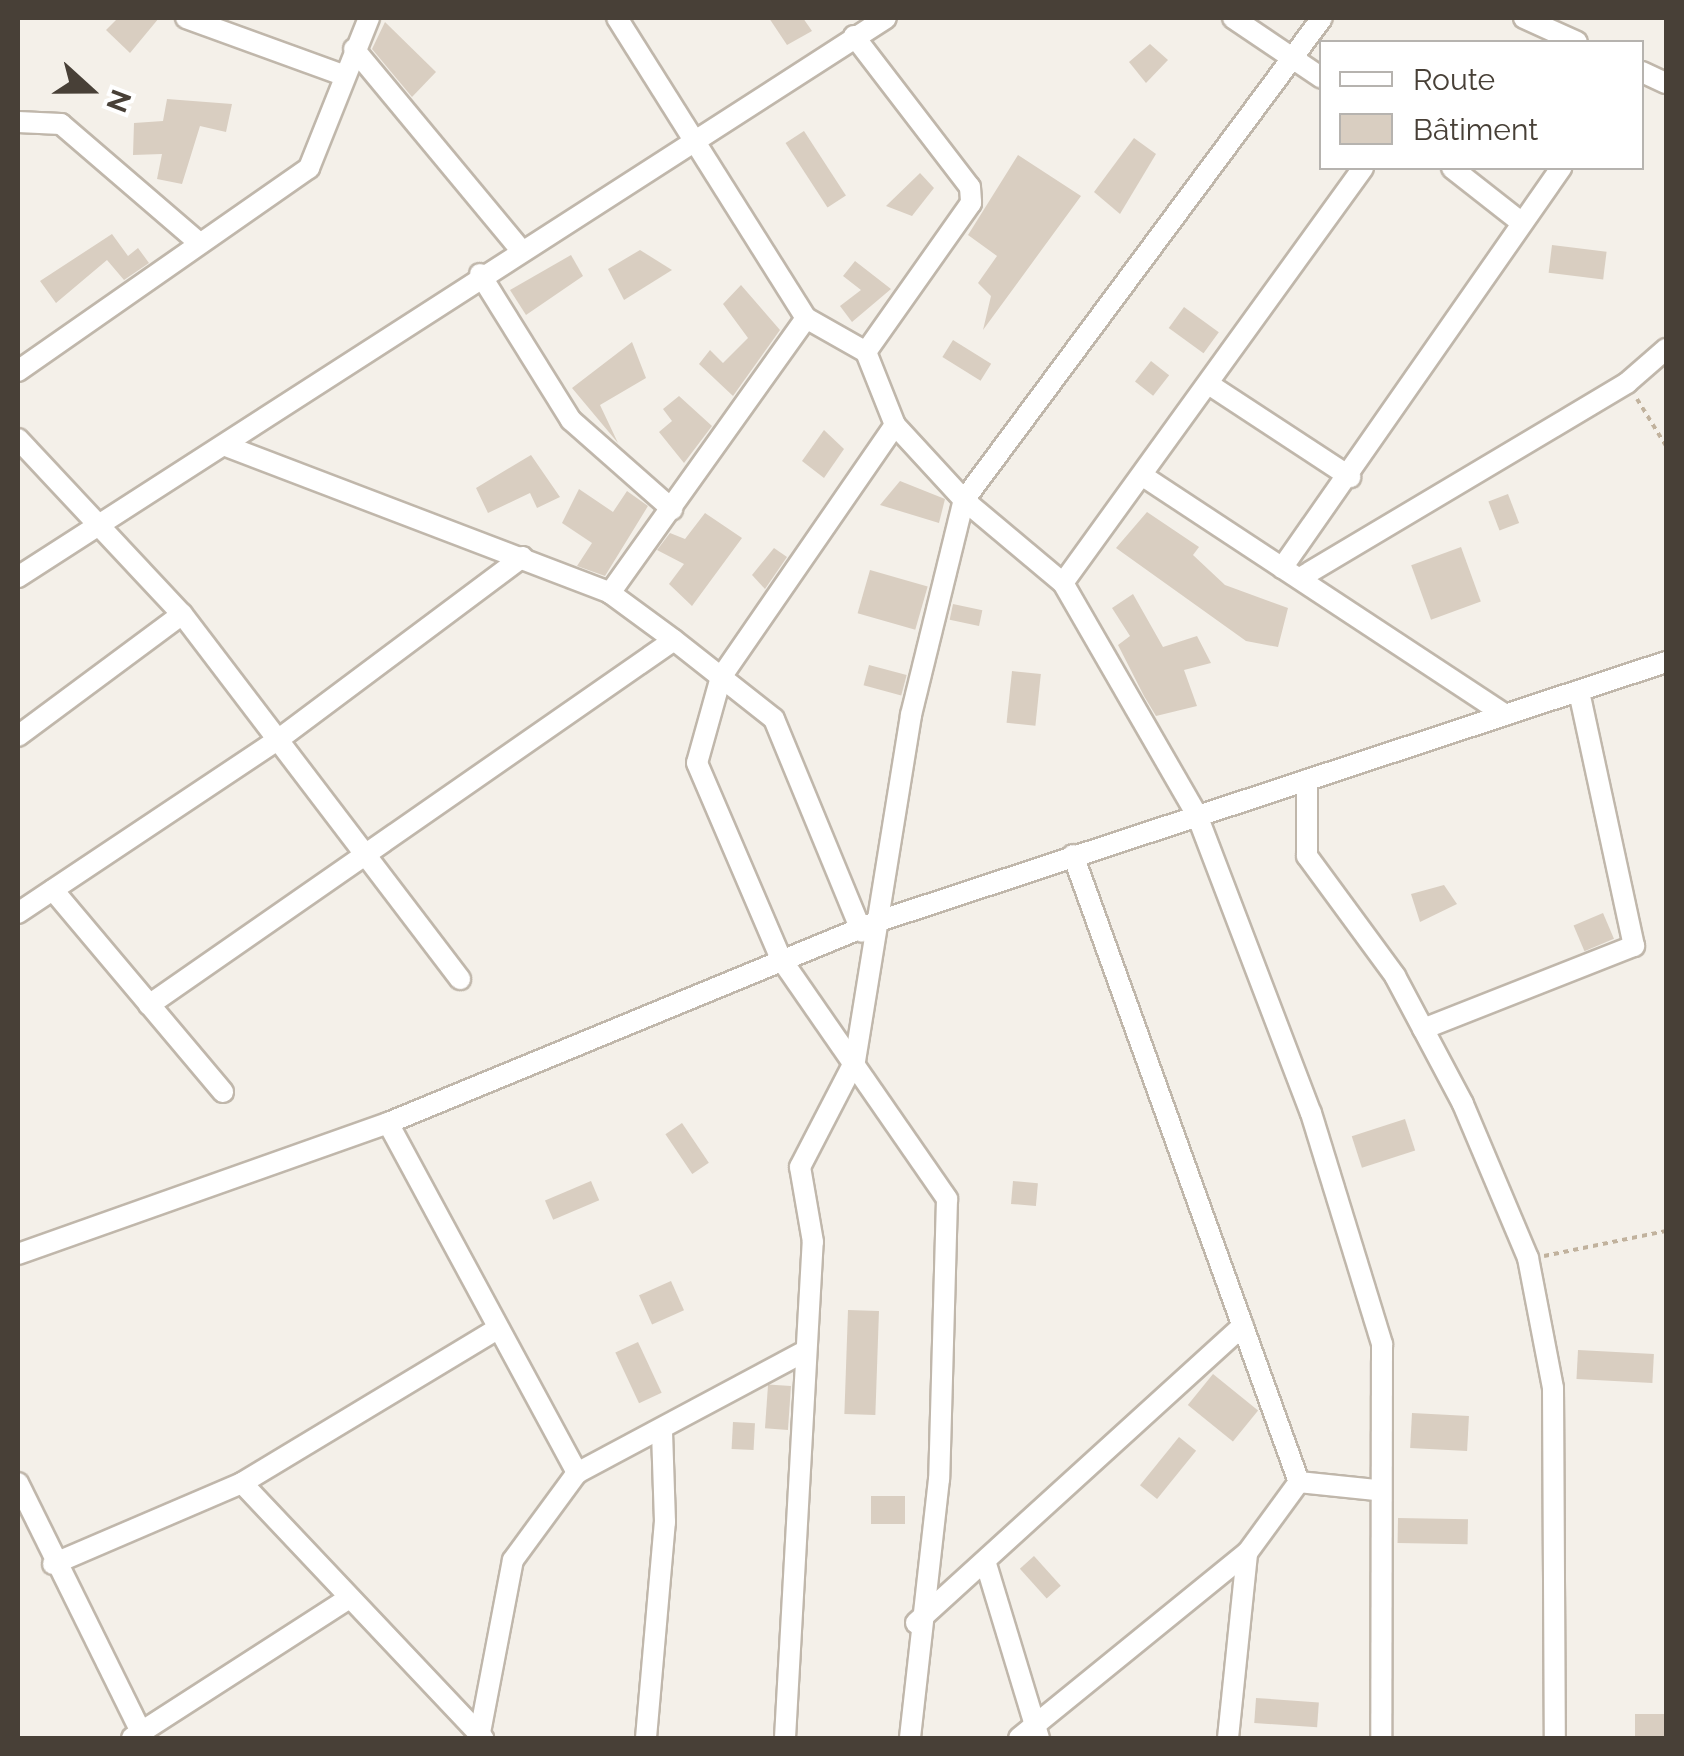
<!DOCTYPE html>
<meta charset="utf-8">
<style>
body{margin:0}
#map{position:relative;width:1684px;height:1756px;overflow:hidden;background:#f4f0e9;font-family:Raleway,sans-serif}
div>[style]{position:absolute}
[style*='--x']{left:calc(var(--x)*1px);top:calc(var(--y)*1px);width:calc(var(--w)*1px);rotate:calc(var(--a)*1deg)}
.building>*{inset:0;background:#d9cec1;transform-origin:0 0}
.path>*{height:4px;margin-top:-2px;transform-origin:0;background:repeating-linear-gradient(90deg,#c1b29d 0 5px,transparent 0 10px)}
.roads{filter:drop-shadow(2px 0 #c0b7ab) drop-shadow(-2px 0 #c0b7ab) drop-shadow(0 2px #c0b7ab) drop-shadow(0 -2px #c0b7ab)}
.minor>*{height:20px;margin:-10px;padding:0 10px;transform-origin:10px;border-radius:10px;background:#fff}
span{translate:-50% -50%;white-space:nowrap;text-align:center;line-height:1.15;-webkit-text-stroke:8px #fff;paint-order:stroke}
.frame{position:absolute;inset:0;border:20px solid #484037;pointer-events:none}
.legend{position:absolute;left:1319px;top:40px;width:325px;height:130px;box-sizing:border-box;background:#fff;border:2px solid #b6b3af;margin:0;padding:12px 18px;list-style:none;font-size:30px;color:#484037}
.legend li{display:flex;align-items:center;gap:20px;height:50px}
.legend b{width:50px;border:2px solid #b6b3af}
.north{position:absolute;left:40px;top:40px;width:100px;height:100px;-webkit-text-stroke:8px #fff;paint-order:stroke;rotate:111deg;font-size:28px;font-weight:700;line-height:40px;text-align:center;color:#484037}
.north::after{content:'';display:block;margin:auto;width:35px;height:45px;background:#484037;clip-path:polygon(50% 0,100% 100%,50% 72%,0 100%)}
</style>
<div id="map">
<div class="building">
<div style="clip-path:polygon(118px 18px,159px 18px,130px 53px,106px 30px)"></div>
<div style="clip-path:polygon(769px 18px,803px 18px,812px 31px,787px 45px)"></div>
<div style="clip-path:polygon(385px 22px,436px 72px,412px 97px,372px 49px)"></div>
<div style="clip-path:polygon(1150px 44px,1168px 60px,1146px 83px,1129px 62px)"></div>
<div style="clip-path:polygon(167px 99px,232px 104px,226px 132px,200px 126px,182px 184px,157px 179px,162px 154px,133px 155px,134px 123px,163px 121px)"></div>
<div style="left:804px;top:131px;width:77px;height:22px;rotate:57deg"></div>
<div style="clip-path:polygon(1134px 138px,1156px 154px,1120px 214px,1094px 192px)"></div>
<div style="clip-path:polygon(1018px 155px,1081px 196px,983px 330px,991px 296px,978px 283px,997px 256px,968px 235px)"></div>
<div style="clip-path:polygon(920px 173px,934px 188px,912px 216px,886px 206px)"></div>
<div style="clip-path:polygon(112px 234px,128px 256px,138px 248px,149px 263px,124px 280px,107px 260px,56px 303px,40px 281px)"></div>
<div style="left:1552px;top:245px;width:55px;height:28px;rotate:7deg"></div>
<div style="clip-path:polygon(640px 250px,672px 270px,624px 300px,608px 269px)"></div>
<div style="clip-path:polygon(571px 255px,583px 276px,526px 315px,510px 290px)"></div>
<div style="clip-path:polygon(855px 261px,891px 289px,852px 322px,840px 306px,861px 290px,843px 276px)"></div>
<div style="clip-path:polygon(741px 285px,780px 330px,733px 396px,699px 364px,710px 350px,723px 363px,748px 338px,723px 304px)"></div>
<div style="left:1184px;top:307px;width:43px;height:26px;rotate:36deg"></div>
<div style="left:953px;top:340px;width:45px;height:20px;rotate:32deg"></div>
<div style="clip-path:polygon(632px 342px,646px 378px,600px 405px,618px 443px,572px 388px)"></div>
<div style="left:1151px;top:361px;width:23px;height:26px;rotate:38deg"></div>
<div style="clip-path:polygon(679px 396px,712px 426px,684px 463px,659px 432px,672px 421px,663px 409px)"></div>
<div style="clip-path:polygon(824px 430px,844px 449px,824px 478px,802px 461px)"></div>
<div style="clip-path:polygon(531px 455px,560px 497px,537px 508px,530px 493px,488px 513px,476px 488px)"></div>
<div style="clip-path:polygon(900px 481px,945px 499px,939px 523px,880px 505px)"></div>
<div style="clip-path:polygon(579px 489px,613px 512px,627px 491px,648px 506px,605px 576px,577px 566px,592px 543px,562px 523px)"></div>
<div style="left:1508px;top:494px;width:31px;height:21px;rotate:69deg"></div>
<div style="clip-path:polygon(1147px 512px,1199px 547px,1193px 555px,1225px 585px,1288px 608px,1278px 647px,1246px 641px,1116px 548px)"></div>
<div style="clip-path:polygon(705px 513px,742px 538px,692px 606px,669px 584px,684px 564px,657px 550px,670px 533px,685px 539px)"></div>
<div style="left:1461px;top:547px;width:58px;height:53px;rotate:70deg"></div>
<div style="clip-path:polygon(774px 548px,787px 557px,765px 589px,752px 575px)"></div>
<div style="left:870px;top:570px;width:60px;height:45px;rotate:16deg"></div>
<div style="clip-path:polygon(1133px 594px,1163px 647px,1197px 636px,1211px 663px,1184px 670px,1197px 706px,1156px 716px,1144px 696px,1118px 645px,1130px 636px,1112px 608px)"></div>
<div style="left:953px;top:604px;width:30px;height:16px;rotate:12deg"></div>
<div style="left:869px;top:665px;width:39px;height:21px;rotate:15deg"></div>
<div style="left:1012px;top:671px;width:29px;height:52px;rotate:6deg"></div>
<div style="clip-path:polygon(1444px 885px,1457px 904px,1420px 922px,1411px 894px)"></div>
<div style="left:1603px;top:913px;width:28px;height:32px;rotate:67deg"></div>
<div style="left:1405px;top:1119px;width:33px;height:56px;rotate:72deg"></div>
<div style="left:682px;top:1123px;width:48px;height:20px;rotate:56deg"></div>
<div style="left:591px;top:1181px;width:21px;height:50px;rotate:67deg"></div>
<div style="left:1013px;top:1181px;width:25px;height:23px;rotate:5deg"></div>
<div style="left:671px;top:1281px;width:32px;height:35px;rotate:66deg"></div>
<div style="left:848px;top:1310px;width:31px;height:104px;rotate:2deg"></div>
<div style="left:638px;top:1342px;width:56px;height:25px;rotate:65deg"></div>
<div style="left:1578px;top:1350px;width:76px;height:29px;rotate:3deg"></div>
<div style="left:1213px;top:1374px;width:58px;height:40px;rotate:39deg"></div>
<div style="left:791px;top:1386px;width:44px;height:23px;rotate:94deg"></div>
<div style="left:1412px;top:1413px;width:57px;height:35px;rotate:3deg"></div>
<div style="left:733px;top:1422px;width:22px;height:27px;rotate:3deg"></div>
<div style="left:1179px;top:1437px;width:22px;height:62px;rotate:39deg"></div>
<div style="left:871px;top:1496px;width:34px;height:28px"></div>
<div style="left:1398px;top:1518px;width:70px;height:25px;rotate:1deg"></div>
<div style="left:1034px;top:1556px;width:40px;height:19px;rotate:48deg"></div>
<div style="left:1256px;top:1698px;width:63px;height:25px;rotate:4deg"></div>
<div style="left:1635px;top:1714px;width:31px;height:24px"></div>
</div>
<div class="path">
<div style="--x:1637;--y:399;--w:55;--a:58.3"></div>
<div style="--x:1544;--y:1256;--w:125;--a:-11.6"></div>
</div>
<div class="roads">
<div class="minor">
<div style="--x:186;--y:18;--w:169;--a:20"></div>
<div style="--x:617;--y:18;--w:355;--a:57.8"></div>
<div style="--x:806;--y:318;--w:69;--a:29.5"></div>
<div style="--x:866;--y:352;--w:79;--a:68.3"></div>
<div style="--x:895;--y:425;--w:102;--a:47.4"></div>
<div style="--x:964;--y:500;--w:129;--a:40"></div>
<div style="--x:1063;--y:583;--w:268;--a:60"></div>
<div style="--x:1197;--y:815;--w:319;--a:69.1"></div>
<div style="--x:1311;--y:1113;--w:242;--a:72.9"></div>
<div style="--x:1382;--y:1344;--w:394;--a:90.1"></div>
<div style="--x:1233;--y:18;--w:107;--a:34"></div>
<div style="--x:1524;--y:18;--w:58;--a:24.4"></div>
<div style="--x:854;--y:36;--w:190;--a:52.5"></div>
<div style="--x:970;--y:187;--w:16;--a:86"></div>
<div style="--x:971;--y:203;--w:182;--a:125.2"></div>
<div style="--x:354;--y:49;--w:260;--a:50.3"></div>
<div style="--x:1642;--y:72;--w:26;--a:25"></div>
<div style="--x:18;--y:122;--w:43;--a:2.7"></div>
<div style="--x:61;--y:124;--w:181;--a:40.7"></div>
<div style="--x:1452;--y:168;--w:89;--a:38.2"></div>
<div style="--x:480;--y:274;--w:172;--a:58.1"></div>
<div style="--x:571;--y:420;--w:135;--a:41.4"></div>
<div style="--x:18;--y:371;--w:355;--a:-34.9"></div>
<div style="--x:309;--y:168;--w:162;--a:-68.2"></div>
<div style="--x:1210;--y:385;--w:168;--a:33.3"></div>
<div style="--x:895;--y:425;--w:306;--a:124.6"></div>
<div style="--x:721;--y:677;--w:89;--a:105.6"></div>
<div style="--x:697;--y:763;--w:213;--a:66.8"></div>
<div style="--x:781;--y:959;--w:292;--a:55.3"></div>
<div style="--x:947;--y:1199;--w:280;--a:91.6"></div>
<div style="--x:939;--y:1479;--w:261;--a:96.4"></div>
<div style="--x:18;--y:439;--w:240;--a:46.9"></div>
<div style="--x:182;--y:614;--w:459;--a:52.7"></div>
<div style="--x:226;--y:446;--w:411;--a:20.9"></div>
<div style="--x:610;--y:593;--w:79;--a:36.3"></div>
<div style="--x:674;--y:640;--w:127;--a:38.3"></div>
<div style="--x:774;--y:719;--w:230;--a:67.6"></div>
<div style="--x:1146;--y:478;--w:430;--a:33.4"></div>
<div style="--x:1282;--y:568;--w:488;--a:-55.1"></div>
<div style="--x:18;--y:577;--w:1032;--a:-32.78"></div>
<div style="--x:1300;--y:578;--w:381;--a:-30.8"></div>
<div style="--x:1627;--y:383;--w:52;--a:-41.1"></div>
<div style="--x:1063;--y:583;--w:512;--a:-54.14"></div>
<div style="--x:610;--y:593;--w:338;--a:-54.5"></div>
<div style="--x:18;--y:736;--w:204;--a:-36.6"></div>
<div style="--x:1307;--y:780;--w:76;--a:90"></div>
<div style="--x:1307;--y:856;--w:149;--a:53.7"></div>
<div style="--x:1395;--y:976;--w:145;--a:62"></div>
<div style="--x:1463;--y:1104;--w:167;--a:67.1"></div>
<div style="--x:1528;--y:1258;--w:132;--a:79.1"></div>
<div style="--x:1553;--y:1388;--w:350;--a:89.7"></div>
<div style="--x:1073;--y:855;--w:666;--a:70.18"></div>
<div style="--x:53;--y:890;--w:264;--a:49.9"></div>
<div style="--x:18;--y:913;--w:314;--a:-33.7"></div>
<div style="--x:279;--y:739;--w:304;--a:-36.8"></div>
<div style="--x:149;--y:1005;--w:639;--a:-34.81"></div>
<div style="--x:1423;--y:1029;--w:227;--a:-21.5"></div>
<div style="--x:1634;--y:946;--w:261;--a:-102.2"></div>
<div style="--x:388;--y:1123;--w:398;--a:61.6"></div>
<div style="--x:18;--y:1254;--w:393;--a:-19.5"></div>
<div style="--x:388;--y:1123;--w:528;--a:-22.39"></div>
<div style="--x:876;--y:922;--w:832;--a:-18.22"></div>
<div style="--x:1299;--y:1482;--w:77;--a:5.9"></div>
<div style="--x:18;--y:1483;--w:284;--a:63.7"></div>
<div style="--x:242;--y:1483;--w:351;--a:46.6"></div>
<div style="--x:53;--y:1564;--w:206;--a:-23.2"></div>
<div style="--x:242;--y:1483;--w:297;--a:-31.1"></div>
<div style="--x:986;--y:1564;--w:182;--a:73.1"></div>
<div style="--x:916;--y:1623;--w:442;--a:-42.3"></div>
<div style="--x:132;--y:1738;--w:258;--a:-32.8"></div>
<div style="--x:479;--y:1738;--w:181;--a:-79.2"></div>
<div style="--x:513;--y:1560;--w:108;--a:-53.7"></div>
<div style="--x:577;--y:1473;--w:255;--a:-28.1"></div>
<div style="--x:646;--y:1738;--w:217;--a:-85"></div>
<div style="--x:665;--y:1522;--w:90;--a:-91.9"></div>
<div style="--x:785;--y:1738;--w:497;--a:-86.8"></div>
<div style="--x:813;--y:1242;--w:76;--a:-99.8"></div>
<div style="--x:800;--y:1167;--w:119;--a:-62.6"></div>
<div style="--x:855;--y:1061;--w:351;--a:-80.8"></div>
<div style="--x:911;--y:715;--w:221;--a:-76.2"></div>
<div style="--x:964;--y:500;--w:600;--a:-53.4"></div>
<div style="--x:1019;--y:1738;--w:294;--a:-39.1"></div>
<div style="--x:1247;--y:1553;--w:88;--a:-53.8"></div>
<div style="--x:1228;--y:1738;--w:186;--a:-84.1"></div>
</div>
</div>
<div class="frame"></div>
<ul class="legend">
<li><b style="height:12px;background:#fff"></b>Route</li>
<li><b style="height:28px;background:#d9cec1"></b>Bâtiment</li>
</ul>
<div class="north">N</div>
</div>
